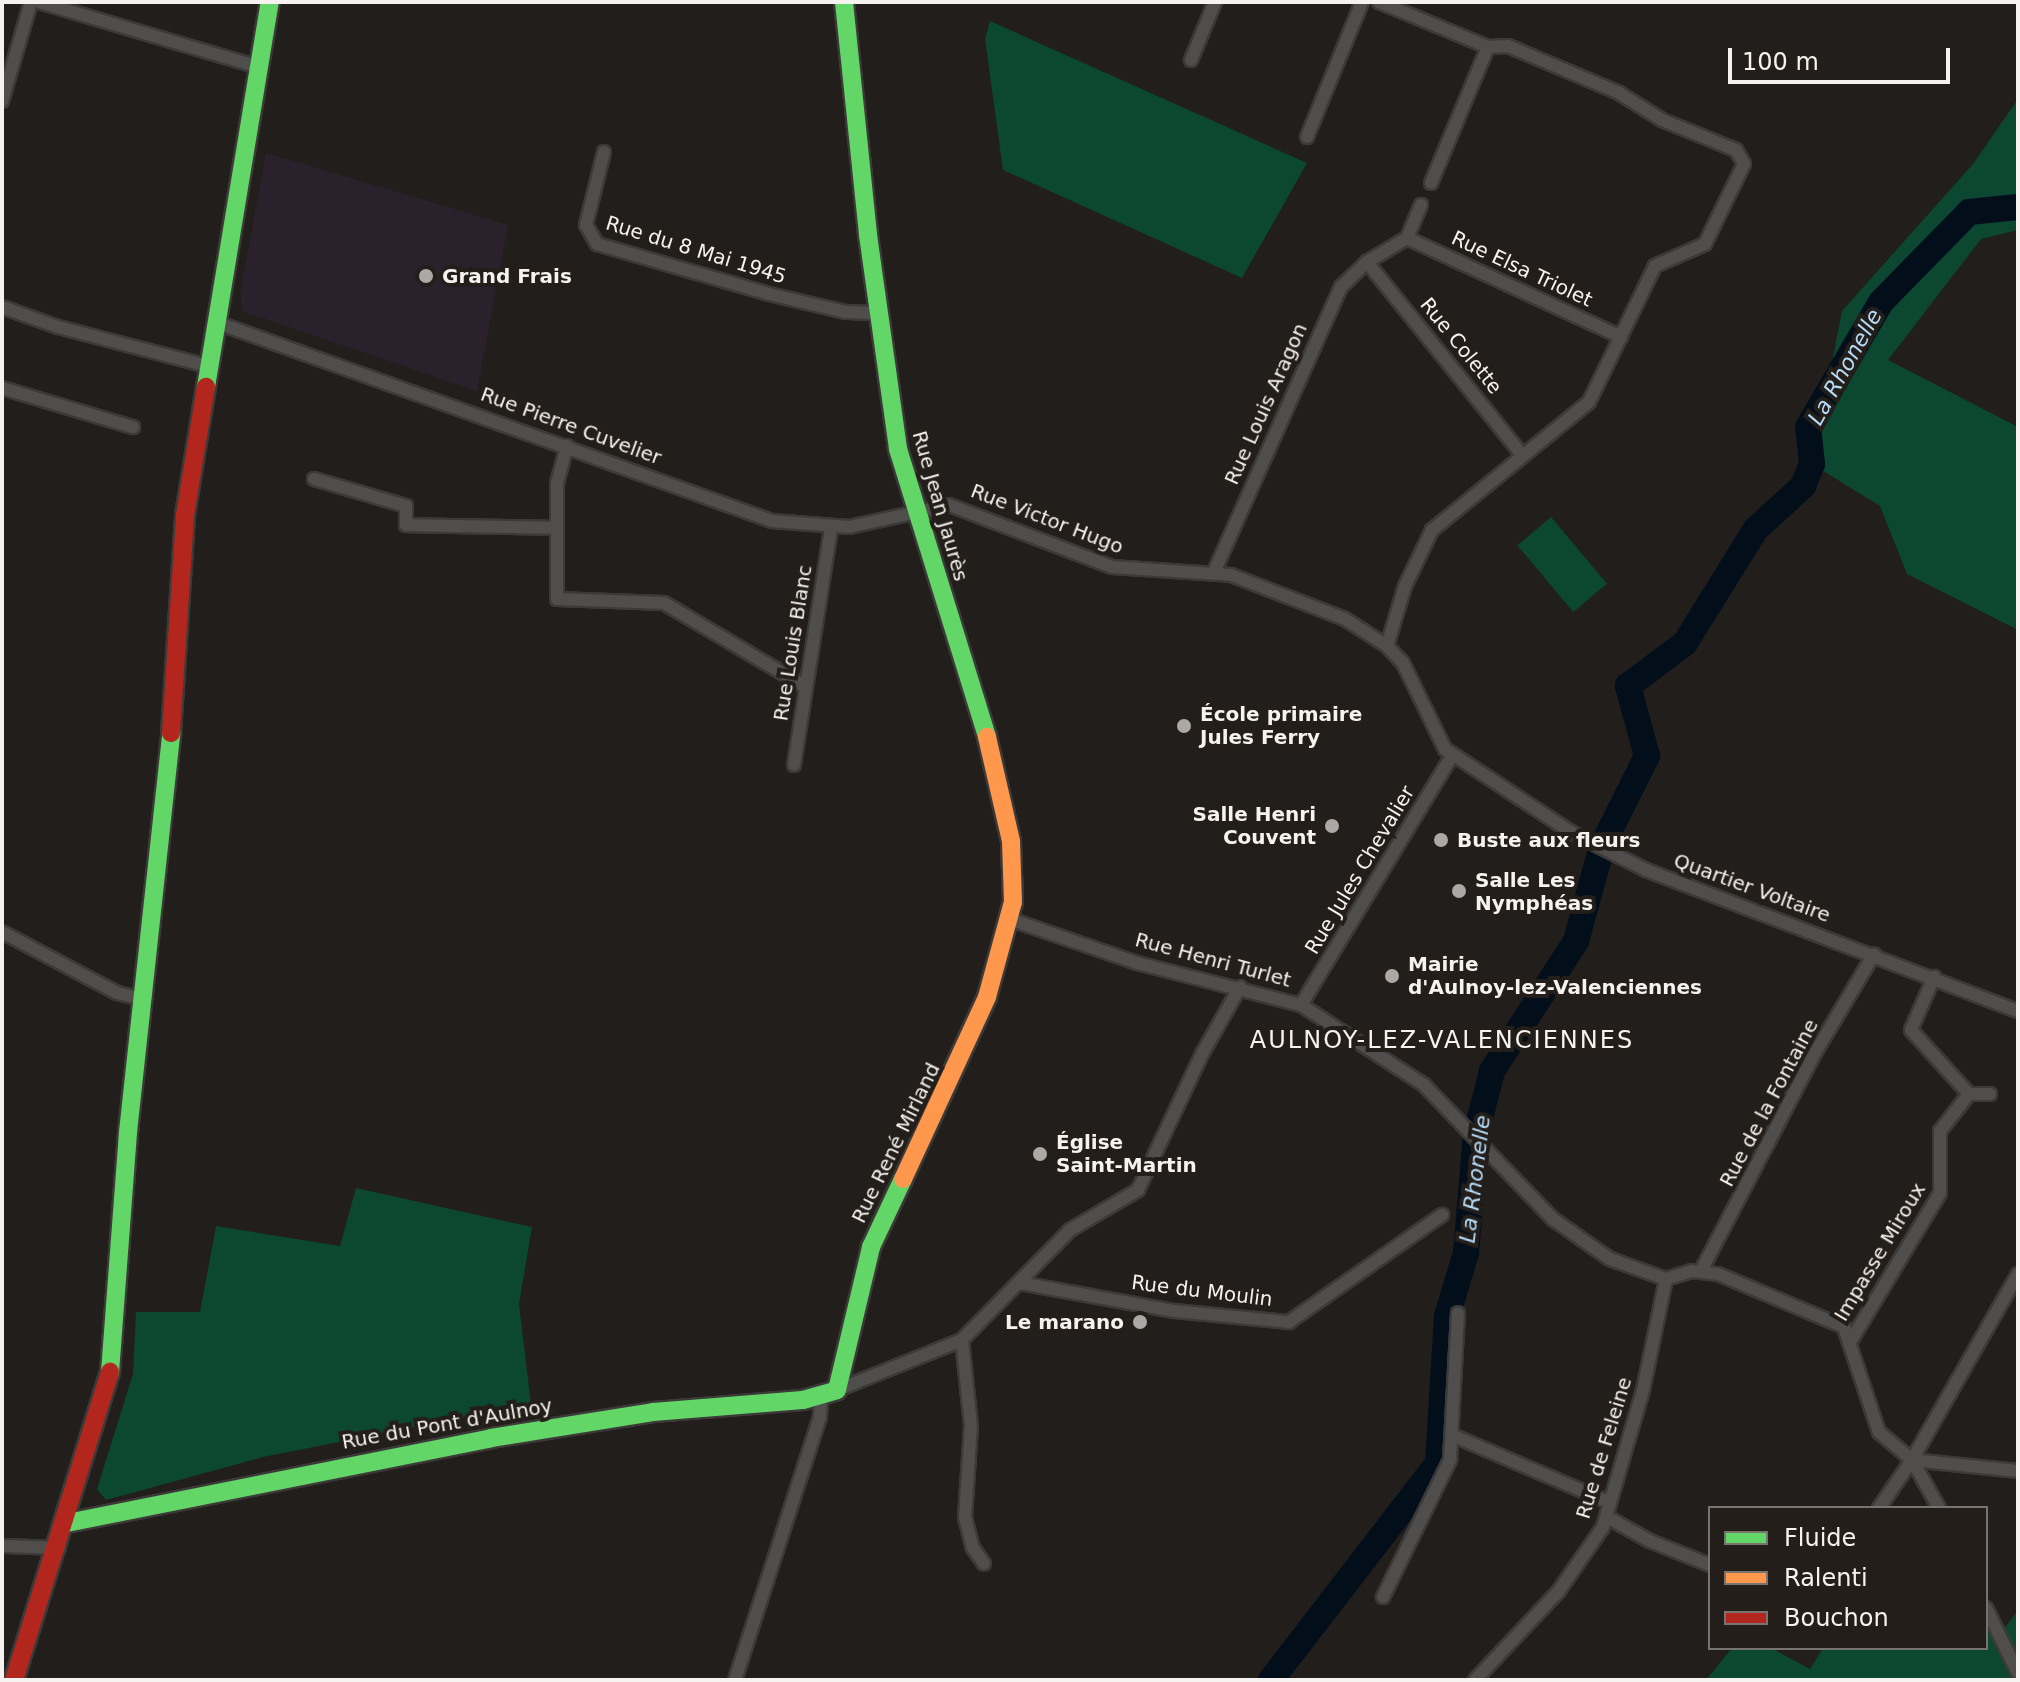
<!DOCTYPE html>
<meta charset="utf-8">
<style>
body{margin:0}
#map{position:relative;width:2020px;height:1682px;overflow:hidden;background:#211e1b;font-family:"DejaVu Sans",sans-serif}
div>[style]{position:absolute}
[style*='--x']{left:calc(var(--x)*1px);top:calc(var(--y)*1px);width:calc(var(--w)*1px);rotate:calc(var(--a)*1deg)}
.commercial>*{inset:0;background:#2b212c}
.green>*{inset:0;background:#0b4731;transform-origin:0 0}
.river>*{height:26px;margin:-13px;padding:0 13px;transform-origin:13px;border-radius:13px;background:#030e1b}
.roads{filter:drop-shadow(2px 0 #3c3a38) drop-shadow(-2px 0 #3c3a38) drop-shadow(0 2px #3c3a38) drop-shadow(0 -2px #3c3a38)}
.street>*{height:12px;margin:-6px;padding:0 6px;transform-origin:6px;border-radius:6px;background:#504e4d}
.fast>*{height:18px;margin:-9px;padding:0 9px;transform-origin:9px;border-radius:9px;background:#63d668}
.slow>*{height:18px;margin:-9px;padding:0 9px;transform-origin:9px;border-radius:9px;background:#ff974d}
.jam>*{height:18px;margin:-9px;padding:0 9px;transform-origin:9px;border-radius:9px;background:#b3261e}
.dots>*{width:22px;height:22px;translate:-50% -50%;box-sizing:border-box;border:4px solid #231e19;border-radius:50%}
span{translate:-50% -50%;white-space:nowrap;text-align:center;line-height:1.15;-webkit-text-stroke:8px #231e19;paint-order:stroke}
.street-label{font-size:20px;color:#f5f2ef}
.poi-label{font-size:20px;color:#f5f2ef;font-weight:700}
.left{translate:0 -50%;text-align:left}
.right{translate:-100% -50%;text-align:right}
.water-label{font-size:22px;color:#b4daf8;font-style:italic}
.quarter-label{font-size:24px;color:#f5f2ef;letter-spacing:2px}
.frame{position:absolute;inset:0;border:4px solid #f5f2ef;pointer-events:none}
.legend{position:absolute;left:1708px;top:1506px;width:280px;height:144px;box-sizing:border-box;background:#231e19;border:2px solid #77736f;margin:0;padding:10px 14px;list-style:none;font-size:24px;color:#f5f2ef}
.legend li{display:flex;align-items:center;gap:16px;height:40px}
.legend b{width:40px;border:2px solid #77736f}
.scale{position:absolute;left:1728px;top:48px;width:222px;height:36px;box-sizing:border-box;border:4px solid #f5f2ef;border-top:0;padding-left:10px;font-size:24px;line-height:28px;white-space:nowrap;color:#f5f2ef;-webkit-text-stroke:6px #231e19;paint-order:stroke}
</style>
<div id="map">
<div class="commercial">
<div style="clip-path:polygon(266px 153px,508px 225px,477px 391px,242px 311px,241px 289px)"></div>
</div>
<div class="green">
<div style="clip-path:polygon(990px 21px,1307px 163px,1242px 278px,1003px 170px,985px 39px)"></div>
<div style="clip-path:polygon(2018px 99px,2018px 230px,1981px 239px,1888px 360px,2018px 427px,2018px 630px,1907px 574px,1880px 506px,1812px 464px,1842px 311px,1973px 164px)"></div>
<div style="left:1551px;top:517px;width:87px;height:44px;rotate:50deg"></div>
<div style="clip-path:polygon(356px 1188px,532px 1227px,519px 1304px,531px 1404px,263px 1457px,106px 1500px,97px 1489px,133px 1374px,136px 1312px,200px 1312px,216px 1226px,340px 1246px)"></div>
<div style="clip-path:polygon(2018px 1610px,2018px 1680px,1706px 1680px,1732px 1648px,1771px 1648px,1810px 1669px,1823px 1648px,1986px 1648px,1986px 1613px,2003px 1630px)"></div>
</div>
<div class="river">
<div style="--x:1271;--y:1680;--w:274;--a:-52.4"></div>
<div style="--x:1438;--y:1463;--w:147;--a:-86.5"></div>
<div style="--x:1447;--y:1316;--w:66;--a:-73.2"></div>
<div style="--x:1466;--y:1253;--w:119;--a:-85.2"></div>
<div style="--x:1476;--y:1134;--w:65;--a:-75.7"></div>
<div style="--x:1492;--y:1071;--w:155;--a:-57.1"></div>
<div style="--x:1576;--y:941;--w:98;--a:-74.7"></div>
<div style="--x:1602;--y:846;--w:101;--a:-63.4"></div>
<div style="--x:1647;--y:756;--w:73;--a:-105.2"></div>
<div style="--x:1628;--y:686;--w:71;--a:-37"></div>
<div style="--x:1685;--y:643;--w:134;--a:-58.1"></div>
<div style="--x:1756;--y:529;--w:64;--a:-42.5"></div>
<div style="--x:1803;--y:486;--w:24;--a:-68"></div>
<div style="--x:1812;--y:464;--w:37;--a:-96"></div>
<div style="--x:1808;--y:427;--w:145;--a:-59.7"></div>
<div style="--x:1881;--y:302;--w:126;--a:-45.6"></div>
<div style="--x:1969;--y:212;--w:49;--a:-5.8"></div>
</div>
<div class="roads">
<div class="street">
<div style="--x:39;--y:2;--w:229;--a:16.5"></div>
<div style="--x:1379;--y:2;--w:118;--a:22.4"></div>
<div style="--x:1488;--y:47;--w:20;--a:-3"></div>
<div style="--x:1508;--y:46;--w:121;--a:22.9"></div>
<div style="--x:1619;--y:93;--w:51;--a:32.1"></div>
<div style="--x:1662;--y:120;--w:80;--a:22.1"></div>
<div style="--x:1736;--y:150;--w:16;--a:60"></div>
<div style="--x:1744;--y:164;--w:89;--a:116"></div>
<div style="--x:1705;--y:244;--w:55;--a:156.3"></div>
<div style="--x:1655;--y:266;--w:151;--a:115.9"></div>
<div style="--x:1589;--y:402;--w:203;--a:140.8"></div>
<div style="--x:1432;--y:530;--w:62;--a:115.7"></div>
<div style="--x:1405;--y:586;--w:63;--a:106.7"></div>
<div style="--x:1191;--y:60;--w:63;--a:-67.5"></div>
<div style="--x:2;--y:101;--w:103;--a:-73.7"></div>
<div style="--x:1307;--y:137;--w:146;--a:-67.8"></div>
<div style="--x:604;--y:152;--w:75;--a:103.9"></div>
<div style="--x:586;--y:225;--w:22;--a:60"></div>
<div style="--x:597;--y:244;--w:179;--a:16.2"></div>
<div style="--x:769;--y:294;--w:79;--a:13.2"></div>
<div style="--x:846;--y:312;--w:34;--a:2"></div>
<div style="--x:1431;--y:183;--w:147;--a:-67.3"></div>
<div style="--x:1407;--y:238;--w:236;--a:24.8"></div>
<div style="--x:1367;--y:262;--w:248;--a:51.2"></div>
<div style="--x:2;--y:307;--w:59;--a:19.7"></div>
<div style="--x:58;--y:327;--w:155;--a:14.6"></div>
<div style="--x:218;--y:323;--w:588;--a:19.67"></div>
<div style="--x:772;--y:521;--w:77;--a:4.5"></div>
<div style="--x:849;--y:527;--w:102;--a:-12.4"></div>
<div style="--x:949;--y:505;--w:174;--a:20.8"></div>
<div style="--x:1112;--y:567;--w:119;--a:3.8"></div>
<div style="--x:1231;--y:575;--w:122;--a:21.1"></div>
<div style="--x:1345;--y:619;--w:50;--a:32.7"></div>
<div style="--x:1387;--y:646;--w:23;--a:47"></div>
<div style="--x:1403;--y:663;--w:96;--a:64"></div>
<div style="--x:1445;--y:749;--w:151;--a:33.4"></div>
<div style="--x:1571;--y:832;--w:84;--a:26.9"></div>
<div style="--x:1646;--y:870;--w:398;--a:20.8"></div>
<div style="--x:2;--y:388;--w:137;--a:16.6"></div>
<div style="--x:567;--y:446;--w:39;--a:105"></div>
<div style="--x:557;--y:484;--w:115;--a:90"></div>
<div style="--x:557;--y:599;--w:107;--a:2.1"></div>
<div style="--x:664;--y:603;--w:165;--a:30.6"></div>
<div style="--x:314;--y:479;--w:96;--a:16.4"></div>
<div style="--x:406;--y:506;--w:19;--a:90"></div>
<div style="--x:406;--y:525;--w:151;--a:1.1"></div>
<div style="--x:1214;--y:572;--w:312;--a:-66"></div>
<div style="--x:1341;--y:287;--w:36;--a:-44"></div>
<div style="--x:1367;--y:262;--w:47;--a:-31"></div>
<div style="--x:1407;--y:238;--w:36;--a:-67"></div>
<div style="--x:794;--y:765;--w:240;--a:-81.1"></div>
<div style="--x:1012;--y:920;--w:132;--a:19"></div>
<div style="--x:1137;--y:963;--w:169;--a:14.4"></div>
<div style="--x:1301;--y:1005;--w:147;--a:33"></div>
<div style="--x:1424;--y:1085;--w:186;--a:46.1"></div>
<div style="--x:1553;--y:1219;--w:70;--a:35.1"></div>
<div style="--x:1610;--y:1259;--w:59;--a:19.7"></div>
<div style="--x:1666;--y:1279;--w:27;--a:-17"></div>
<div style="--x:1692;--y:1271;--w:26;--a:7"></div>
<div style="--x:1718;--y:1274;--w:137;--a:22.8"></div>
<div style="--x:1844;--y:1327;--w:111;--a:71.6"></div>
<div style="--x:1879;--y:1432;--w:43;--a:40.3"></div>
<div style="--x:1912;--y:1460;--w:55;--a:60.6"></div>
<div style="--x:2;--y:932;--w:130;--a:27.9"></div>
<div style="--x:117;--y:993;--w:28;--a:13"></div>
<div style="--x:1301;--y:1005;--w:291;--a:-58.8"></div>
<div style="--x:1969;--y:1094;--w:21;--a:0"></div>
<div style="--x:1701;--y:1271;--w:246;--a:-62.4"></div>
<div style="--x:1815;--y:1053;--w:115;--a:-59.2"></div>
<div style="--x:1020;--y:1283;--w:157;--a:10.3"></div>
<div style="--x:1174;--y:1311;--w:116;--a:5.5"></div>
<div style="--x:1289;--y:1322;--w:187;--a:-35"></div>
<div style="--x:1852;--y:1339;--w:170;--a:-58.9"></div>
<div style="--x:1940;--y:1193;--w:62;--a:-90"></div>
<div style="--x:1940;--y:1131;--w:47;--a:-51.9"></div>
<div style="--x:1969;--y:1094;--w:86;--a:-132.2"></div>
<div style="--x:1911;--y:1030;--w:58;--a:-66.5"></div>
<div style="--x:962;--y:1340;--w:86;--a:84"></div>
<div style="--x:971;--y:1426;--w:91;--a:93.8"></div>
<div style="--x:965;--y:1517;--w:32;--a:76"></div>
<div style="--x:973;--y:1548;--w:19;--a:55"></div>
<div style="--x:837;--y:1390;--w:135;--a:-21.8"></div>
<div style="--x:962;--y:1340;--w:154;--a:-45.5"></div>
<div style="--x:1070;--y:1230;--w:79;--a:-30.5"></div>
<div style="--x:1138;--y:1190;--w:150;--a:-64.8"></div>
<div style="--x:1202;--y:1054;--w:77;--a:-60.4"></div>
<div style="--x:1454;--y:1436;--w:168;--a:23.1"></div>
<div style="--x:1912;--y:1460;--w:107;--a:5.9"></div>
<div style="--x:1879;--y:1508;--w:58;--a:-55.5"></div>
<div style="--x:1912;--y:1460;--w:214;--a:-60.3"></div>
<div style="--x:1607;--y:1517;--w:49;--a:29.2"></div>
<div style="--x:1650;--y:1541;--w:65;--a:21.8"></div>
<div style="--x:2;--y:1546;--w:57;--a:2"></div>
<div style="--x:1383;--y:1597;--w:153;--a:-63.9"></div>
<div style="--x:1450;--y:1460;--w:147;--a:-86.9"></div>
<div style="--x:1986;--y:1608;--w:72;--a:63.8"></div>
<div style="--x:735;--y:1680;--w:276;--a:-72.1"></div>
<div style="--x:820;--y:1417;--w:21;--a:-87"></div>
<div style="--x:1475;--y:1680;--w:121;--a:-46.7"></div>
<div style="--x:1558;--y:1592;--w:79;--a:-55.3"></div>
<div style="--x:1603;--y:1527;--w:143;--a:-73.7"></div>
<div style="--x:1643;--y:1390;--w:113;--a:-78.3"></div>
</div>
<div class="fast">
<div style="--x:844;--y:2;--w:234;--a:84.1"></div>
<div style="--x:868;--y:235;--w:216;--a:82"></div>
<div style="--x:898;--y:449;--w:301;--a:72.8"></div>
<div style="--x:206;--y:387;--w:390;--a:-80.6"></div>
<div style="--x:110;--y:1372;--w:241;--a:-85.7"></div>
<div style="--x:128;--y:1132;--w:401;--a:-83.8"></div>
<div style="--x:67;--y:1523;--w:432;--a:-11.3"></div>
<div style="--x:491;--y:1438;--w:164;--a:-9.1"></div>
<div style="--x:653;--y:1412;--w:150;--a:-4.6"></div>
<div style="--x:803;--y:1400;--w:35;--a:-16"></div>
<div style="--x:837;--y:1390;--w:147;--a:-76.6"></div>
<div style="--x:871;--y:1247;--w:75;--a:-64.8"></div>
</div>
<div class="slow">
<div style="--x:903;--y:1179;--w:200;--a:-65.2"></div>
<div style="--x:987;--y:997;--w:98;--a:-74.7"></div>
<div style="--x:1013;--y:902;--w:61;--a:-91.9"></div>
<div style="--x:1011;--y:841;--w:107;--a:-103"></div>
</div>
<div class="jam">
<div style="--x:171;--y:733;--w:218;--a:-86.3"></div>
<div style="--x:185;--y:515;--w:130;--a:-80.7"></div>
<div style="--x:14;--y:1680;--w:323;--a:-72.7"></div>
</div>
</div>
<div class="dots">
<div style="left:426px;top:276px;background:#aba8a5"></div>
<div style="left:1184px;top:726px;background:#aba8a5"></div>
<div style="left:1332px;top:826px;background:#aba8a5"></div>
<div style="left:1441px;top:840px;background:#aba8a5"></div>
<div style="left:1459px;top:891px;background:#aba8a5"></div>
<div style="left:1392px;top:976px;background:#aba8a5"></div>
<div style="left:1040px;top:1154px;background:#aba8a5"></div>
<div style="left:1140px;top:1322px;background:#aba8a5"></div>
</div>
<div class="street-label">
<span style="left:696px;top:250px;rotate:17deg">Rue du 8 Mai 1945</span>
<span style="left:1522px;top:269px;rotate:25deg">Rue Elsa Triolet</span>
<span style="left:1461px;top:346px;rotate:51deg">Rue Colette</span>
<span style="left:1266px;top:404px;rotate:-66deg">Rue Louis Aragon</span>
<span style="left:571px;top:426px;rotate:20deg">Rue Pierre Cuvelier</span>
<span style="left:940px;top:506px;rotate:74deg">Rue Jean Jaurès</span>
<span style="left:1047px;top:519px;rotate:21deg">Rue Victor Hugo</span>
<span style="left:793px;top:643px;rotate:-81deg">Rue Louis Blanc</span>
<span style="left:1360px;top:870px;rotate:-59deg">Rue Jules Chevalier</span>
<span style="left:1752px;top:888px;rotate:20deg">Quartier Voltaire</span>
<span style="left:1213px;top:960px;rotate:15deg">Rue Henri Turlet</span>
<span style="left:1769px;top:1103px;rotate:-62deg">Rue de la Fontaine</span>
<span style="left:896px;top:1143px;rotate:-64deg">Rue René Mirland</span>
<span style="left:1880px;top:1252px;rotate:-59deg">Impasse Miroux</span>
<span style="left:1202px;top:1291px;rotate:7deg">Rue du Moulin</span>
<span style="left:447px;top:1424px;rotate:-10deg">Rue du Pont d'Aulnoy</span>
<span style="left:1604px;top:1448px;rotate:-73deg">Rue de Feleine</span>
</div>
<div class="poi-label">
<span class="left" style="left:442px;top:276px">Grand Frais</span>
<span class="left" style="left:1200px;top:726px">École primaire<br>Jules Ferry</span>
<span class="right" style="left:1316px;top:826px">Salle Henri<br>Couvent</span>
<span class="left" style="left:1457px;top:840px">Buste aux fleurs</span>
<span class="left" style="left:1475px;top:892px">Salle Les<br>Nymphéas</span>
<span class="left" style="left:1408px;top:976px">Mairie<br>d'Aulnoy-lez-Valenciennes</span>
<span class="left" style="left:1056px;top:1154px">Église<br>Saint-Martin</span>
<span class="right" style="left:1124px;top:1322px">Le marano</span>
</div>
<div class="water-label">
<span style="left:1845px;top:367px;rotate:-61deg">La Rhonelle</span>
<span style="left:1475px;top:1179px;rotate:-83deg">La Rhonelle</span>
</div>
<div class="quarter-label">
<span style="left:1442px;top:1041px">AULNOY-LEZ-VALENCIENNES</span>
</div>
<div class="frame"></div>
<ul class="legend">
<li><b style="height:10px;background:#63d668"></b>Fluide</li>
<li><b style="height:10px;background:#ff974d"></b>Ralenti</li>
<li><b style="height:10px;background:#b3261e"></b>Bouchon</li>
</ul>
<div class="scale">100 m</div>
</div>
